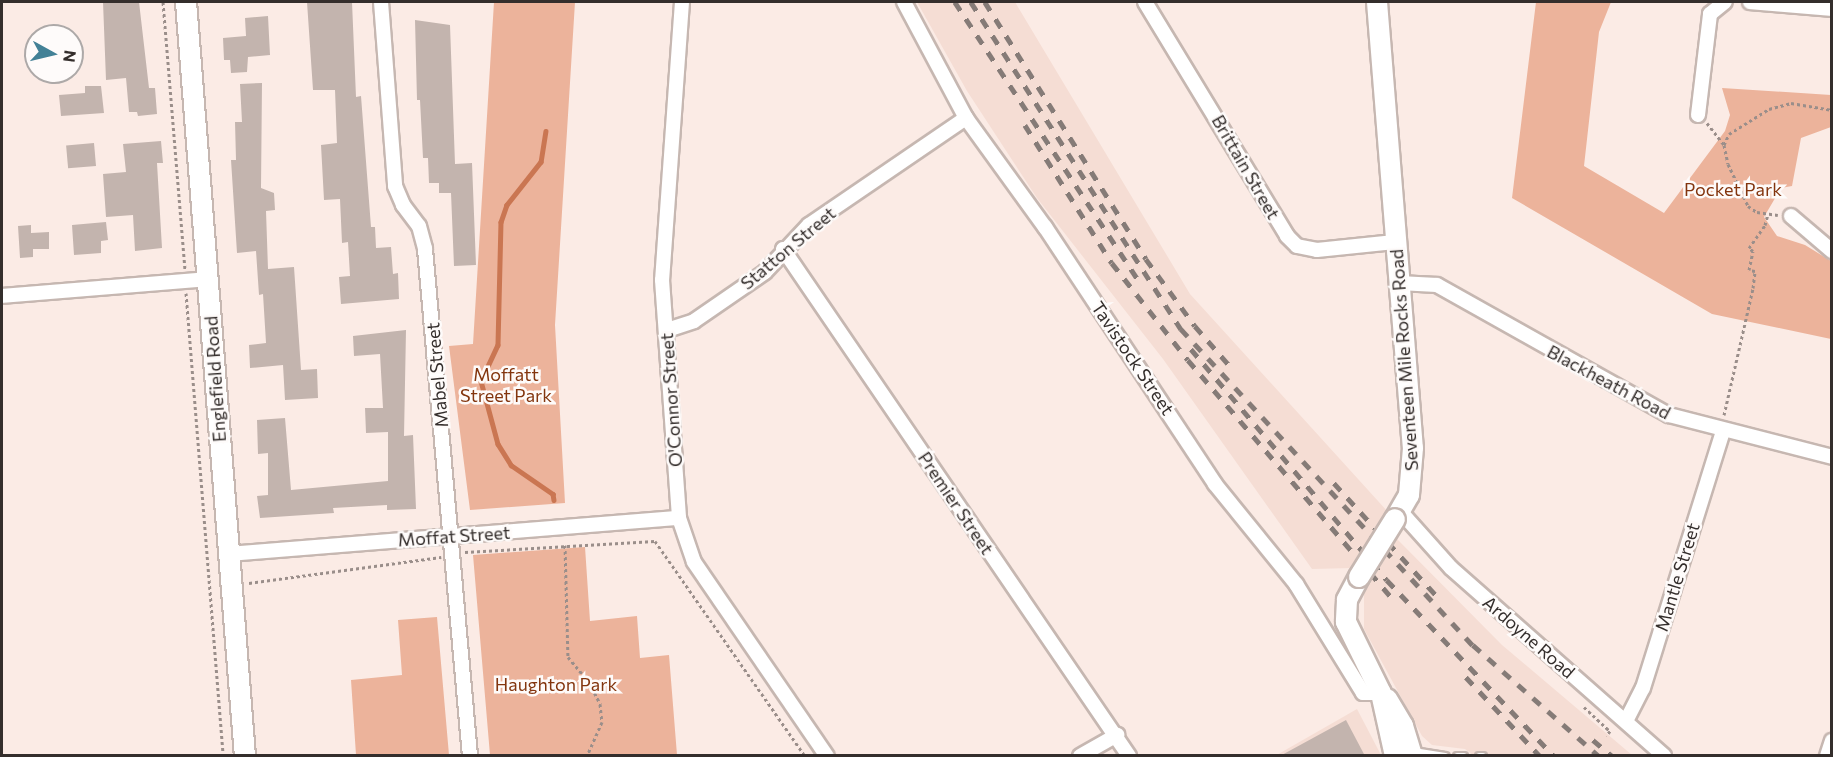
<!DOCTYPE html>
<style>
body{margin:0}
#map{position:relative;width:1833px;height:757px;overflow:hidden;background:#fbebe5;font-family:Commissioner,sans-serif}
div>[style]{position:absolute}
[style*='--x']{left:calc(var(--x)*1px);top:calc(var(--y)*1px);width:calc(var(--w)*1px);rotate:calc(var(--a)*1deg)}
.built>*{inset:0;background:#f5ddd4}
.green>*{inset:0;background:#ecb39b}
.stream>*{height:4.5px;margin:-2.25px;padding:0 2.25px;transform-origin:2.25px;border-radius:2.25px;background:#ca7652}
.building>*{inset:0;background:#c3b4ae;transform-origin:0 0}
.path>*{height:3px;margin-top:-1.5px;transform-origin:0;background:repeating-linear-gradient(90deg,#9a8e8a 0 3px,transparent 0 6px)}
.roads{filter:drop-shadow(2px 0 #c6b7b1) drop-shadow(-2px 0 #c6b7b1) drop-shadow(0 2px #c6b7b1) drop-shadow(0 -2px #c6b7b1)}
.lane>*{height:7px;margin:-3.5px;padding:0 3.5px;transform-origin:3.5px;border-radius:3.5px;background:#fff}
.street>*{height:14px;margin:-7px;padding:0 7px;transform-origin:7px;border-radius:7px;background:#fff}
.secondary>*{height:20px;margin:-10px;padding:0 10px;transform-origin:10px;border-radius:10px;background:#fff}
.rail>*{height:4.5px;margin-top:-2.25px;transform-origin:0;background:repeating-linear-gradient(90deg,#857b77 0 10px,transparent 0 20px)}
.bridges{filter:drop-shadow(2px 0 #c6b7b1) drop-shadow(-2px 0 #c6b7b1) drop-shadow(0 2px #c6b7b1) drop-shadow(0 -2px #c6b7b1)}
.secondary-bridge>*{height:20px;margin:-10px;padding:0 10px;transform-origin:10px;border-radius:10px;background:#fff}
span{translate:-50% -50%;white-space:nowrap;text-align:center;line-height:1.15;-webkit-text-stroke:5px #fefbfa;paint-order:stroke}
.street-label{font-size:18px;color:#342e2c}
.park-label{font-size:18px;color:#83350e}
.frame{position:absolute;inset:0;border:3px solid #342e2c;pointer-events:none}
.north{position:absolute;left:24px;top:24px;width:60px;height:60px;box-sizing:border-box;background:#fefbfa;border:2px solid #ada9a8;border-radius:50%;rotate:98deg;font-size:16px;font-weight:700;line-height:24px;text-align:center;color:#342e2c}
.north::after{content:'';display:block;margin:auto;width:21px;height:27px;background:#438196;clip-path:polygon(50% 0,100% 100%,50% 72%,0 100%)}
</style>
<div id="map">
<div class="built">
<div style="clip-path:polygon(917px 2px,1015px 2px,1190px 294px,1388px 512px,1352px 568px,1312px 569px,1163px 359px,1037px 198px,967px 91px)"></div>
<div style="clip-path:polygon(1397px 539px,1502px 645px,1632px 755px,1473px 755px,1465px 749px,1432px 745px,1422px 736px,1364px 629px,1364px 591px)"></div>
<div style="clip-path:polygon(1357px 709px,1381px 755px,1275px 756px)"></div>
</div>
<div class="green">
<div style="clip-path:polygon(494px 2px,575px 2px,555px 325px,565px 503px,470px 510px,449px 346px,473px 344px)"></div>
<div style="clip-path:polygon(1536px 2px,1611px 2px,1599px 32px,1584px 166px,1664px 213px,1725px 131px,1730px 115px,1722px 88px,1831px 95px,1831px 127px,1801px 138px,1792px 186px,1781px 188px,1764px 217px,1777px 236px,1805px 245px,1831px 261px,1831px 339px,1712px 314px,1512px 198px)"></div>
<div style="clip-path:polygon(585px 547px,590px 621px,637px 616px,640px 658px,669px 655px,677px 755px,490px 755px,473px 555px)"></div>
<div style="clip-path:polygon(437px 617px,449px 755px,356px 755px,351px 680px,402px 675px,398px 620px)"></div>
</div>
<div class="stream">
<div style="--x:546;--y:131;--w:31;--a:99"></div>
<div style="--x:541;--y:162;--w:55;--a:128.3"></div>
<div style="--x:507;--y:205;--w:18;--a:109"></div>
<div style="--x:501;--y:222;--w:123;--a:91.4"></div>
<div style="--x:498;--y:345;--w:40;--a:115"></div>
<div style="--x:481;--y:381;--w:65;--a:74.9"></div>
<div style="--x:498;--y:444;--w:25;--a:58"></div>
<div style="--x:511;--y:465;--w:51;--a:34.6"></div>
<div style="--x:553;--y:494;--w:6;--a:81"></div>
</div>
<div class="building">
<div style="clip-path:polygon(103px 2px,139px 2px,149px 88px,155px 88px,157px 114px,138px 116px,137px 112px,129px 112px,126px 78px,106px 80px)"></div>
<div style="clip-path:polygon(307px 2px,352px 2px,356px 97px,361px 96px,371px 227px,375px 227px,376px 248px,391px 247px,393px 274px,398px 273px,399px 299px,341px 304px,339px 277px,350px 276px,348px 242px,342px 243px,340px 199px,324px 200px,321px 145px,337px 143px,335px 90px,313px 90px)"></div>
<div style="clip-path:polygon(268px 16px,270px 55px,248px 57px,247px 72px,231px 73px,230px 60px,224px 60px,223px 38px,246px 36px,245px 18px)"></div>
<div style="clip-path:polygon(415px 20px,450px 25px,455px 164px,472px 163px,476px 265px,454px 266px,451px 193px,439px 193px,439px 183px,429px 183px,428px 158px,423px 158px,420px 100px,417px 100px)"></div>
<div style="clip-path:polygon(262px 83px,261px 188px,274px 193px,275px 210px,266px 211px,268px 269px,294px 267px,301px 370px,317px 369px,318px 398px,285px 400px,283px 365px,250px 368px,249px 345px,266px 343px,263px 294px,259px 295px,256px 251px,237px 253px,231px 160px,236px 160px,235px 122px,242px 122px,240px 84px)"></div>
<div style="clip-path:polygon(85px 86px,101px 86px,104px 113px,61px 116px,59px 95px,85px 93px)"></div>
<div style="clip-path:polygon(161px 141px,163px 163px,157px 163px,162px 248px,135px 251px,133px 215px,106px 217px,103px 174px,126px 172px,123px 144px)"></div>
<div style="left:94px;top:143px;width:23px;height:28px;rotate:85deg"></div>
<div style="clip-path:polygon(106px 222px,108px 240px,101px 241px,101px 253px,74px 255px,72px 225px)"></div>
<div style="clip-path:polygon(31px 225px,31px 233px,49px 232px,49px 249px,33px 249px,33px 257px,20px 258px,18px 226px)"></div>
<div style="clip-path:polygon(406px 330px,404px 436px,413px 435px,416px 509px,387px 510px,387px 505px,333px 508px,334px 513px,260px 518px,257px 496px,268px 495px,268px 453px,258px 454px,257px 420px,285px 418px,291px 490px,388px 481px,388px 432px,366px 433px,365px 408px,383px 408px,380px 354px,354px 356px,353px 336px)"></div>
<div style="clip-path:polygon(1346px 720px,1365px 756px,1280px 756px)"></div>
</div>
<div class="path">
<div style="--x:163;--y:2;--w:268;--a:85.3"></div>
<div style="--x:1707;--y:123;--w:28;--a:52"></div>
<div style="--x:1724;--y:145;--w:19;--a:78"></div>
<div style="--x:1728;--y:164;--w:47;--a:64.5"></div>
<div style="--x:1748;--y:206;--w:11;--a:34"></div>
<div style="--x:1757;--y:212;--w:21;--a:8"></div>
<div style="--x:1724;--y:145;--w:12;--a:-66"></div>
<div style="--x:1729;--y:134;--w:47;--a:-32"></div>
<div style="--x:1769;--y:109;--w:23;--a:-15"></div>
<div style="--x:1791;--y:103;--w:42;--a:9.7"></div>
<div style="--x:186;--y:293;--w:464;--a:85.4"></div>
<div style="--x:1724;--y:415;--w:130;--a:-77.1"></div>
<div style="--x:1753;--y:288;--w:17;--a:-83"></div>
<div style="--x:1755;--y:271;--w:6;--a:-171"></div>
<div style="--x:1749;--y:270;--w:19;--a:-78"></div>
<div style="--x:1753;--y:251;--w:5;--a:-143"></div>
<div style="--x:1749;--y:248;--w:28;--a:-55"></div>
<div style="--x:1765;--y:225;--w:11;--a:-75"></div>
<div style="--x:565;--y:545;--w:112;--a:88.5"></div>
<div style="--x:568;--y:657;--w:33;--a:50"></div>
<div style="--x:589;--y:682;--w:25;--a:63"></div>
<div style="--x:600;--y:704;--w:18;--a:84"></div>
<div style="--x:602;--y:722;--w:37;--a:114"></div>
<div style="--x:465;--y:552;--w:190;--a:-3.3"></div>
<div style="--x:655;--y:541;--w:262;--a:55.1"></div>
<div style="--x:249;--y:583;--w:194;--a:-7.7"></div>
<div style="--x:1584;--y:707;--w:35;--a:43"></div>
<div style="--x:1610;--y:731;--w:6;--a:129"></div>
</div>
<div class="roads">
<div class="lane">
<div style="--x:1413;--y:751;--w:32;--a:9"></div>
<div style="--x:1457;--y:756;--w:6;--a:0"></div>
<div style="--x:1479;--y:756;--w:3;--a:0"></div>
</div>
<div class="street">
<div style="--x:381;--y:2;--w:185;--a:85.6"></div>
<div style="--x:395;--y:186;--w:21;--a:67"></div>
<div style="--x:403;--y:205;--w:26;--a:53"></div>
<div style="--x:419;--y:226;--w:24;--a:75"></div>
<div style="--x:425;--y:249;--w:509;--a:84.93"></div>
<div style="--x:682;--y:2;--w:279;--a:94.1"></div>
<div style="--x:662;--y:280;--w:239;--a:85.9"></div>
<div style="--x:679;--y:518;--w:46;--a:71.2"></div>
<div style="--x:694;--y:562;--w:235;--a:55.6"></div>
<div style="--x:904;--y:2;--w:132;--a:61.9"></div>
<div style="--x:966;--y:118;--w:135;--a:54.1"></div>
<div style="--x:1045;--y:227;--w:308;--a:56.5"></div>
<div style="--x:1215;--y:484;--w:129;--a:51"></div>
<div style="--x:1296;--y:584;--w:128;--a:58.4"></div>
<div style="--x:1363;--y:693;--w:18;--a:0"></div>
<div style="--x:1145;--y:2;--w:274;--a:58.7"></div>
<div style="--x:1287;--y:236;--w:14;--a:45"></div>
<div style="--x:1297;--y:246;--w:20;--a:11"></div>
<div style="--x:1317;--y:250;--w:78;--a:-5.9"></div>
<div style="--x:1750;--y:2;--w:82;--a:4.9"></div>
<div style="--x:1698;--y:115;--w:102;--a:-83.2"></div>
<div style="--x:1710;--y:14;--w:19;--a:-39"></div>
<div style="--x:1791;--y:216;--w:54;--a:40.5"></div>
<div style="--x:783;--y:249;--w:614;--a:55.69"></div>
<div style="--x:1399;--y:283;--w:38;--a:3"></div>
<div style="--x:1437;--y:285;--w:266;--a:29.3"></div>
<div style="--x:1669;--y:415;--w:168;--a:14.4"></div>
<div style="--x:2;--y:296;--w:207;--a:-4.7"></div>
<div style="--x:667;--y:330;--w:28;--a:-18"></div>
<div style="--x:694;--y:321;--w:86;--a:-34.6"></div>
<div style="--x:765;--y:272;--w:64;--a:-46.9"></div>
<div style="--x:809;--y:225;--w:190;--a:-34.3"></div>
<div style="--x:1400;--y:511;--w:76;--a:48.2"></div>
<div style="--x:1451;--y:568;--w:284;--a:41.4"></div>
<div style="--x:229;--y:554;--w:451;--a:-4.6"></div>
<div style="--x:1626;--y:721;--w:37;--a:-63"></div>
<div style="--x:1643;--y:688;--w:269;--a:-72.7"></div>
<div style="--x:1080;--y:756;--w:43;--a:-29.6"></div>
<div style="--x:1827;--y:756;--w:16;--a:-72"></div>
</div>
<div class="secondary">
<div style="--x:186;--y:2;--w:756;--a:85.53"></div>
<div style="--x:1377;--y:2;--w:447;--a:85.4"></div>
<div style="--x:1413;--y:448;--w:47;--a:94.9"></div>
<div style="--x:1409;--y:495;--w:28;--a:120"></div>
<div style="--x:1359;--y:577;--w:26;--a:118"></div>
<div style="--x:1347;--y:600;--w:22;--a:93"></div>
<div style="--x:1346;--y:622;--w:79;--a:63.8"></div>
<div style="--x:1381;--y:693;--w:65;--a:77.5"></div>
<div style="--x:1387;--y:699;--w:31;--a:59"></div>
<div style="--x:1403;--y:726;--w:31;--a:73"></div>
</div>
</div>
<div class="rail">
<div style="--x:955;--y:2;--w:333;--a:56.6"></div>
<div style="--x:971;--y:2;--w:389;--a:57.3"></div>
<div style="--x:1181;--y:329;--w:430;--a:47.3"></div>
<div style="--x:1473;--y:645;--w:168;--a:41.4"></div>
<div style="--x:985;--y:2;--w:303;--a:57.9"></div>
<div style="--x:1146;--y:259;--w:83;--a:53.8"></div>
<div style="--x:1195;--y:326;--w:53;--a:48.8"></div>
<div style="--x:1025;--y:125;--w:163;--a:57.8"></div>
<div style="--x:1112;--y:263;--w:123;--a:51.9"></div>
<div style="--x:1188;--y:360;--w:316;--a:49.4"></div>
<div style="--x:1191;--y:349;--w:303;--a:49.7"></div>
<div style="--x:1387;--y:580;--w:243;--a:46.5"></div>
<div style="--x:1334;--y:483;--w:153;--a:47.7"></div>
<div style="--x:1466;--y:677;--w:108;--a:46.9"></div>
<div style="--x:1593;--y:740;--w:25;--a:40"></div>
</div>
<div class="bridges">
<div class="secondary-bridge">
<div style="--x:1359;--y:577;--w:68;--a:-58.2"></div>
</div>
</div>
<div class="street-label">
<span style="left:1246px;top:167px;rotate:60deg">Brittain Street</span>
<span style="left:788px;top:248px;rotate:-40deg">Statton Street</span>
<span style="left:1133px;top:358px;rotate:56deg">Tavistock Street</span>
<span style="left:1404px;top:360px;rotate:-94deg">Seventeen Mile Rocks Road</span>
<span style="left:437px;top:375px;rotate:-95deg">Mabel Street</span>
<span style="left:215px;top:379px;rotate:-94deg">Englefield Road</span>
<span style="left:1609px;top:382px;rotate:28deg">Blackheath Road</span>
<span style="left:671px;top:400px;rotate:-94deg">O'Connor Street</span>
<span style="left:956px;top:503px;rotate:56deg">Premier Street</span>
<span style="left:454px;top:536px;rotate:-4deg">Moffat Street</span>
<span style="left:1677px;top:577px;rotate:-73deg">Mantle Street</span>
<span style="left:1529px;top:637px;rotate:41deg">Ardoyne Road</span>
</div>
<div class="park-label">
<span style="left:1733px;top:189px">Pocket Park</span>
<span style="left:506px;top:385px">Moffatt<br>Street Park</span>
<span style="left:556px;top:684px">Haughton Park</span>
</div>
<div class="frame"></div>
<div class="north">N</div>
</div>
